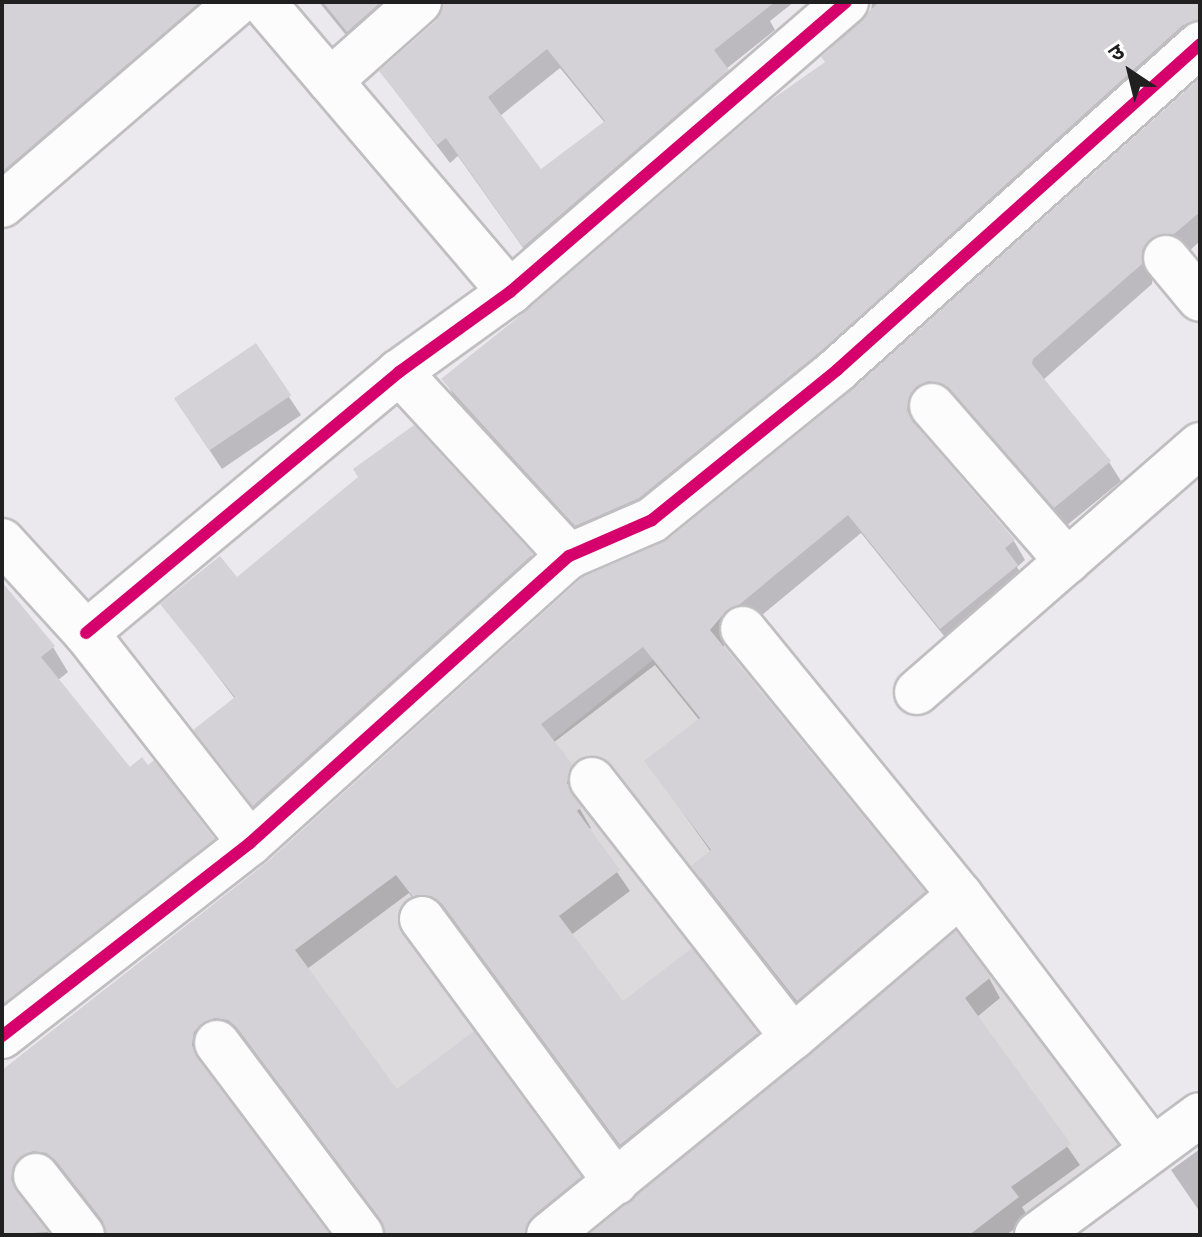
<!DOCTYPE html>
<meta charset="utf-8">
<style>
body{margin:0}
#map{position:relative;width:1202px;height:1237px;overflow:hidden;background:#ece9ee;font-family:"IBM Plex Sans","Noto Sans Devanagari",sans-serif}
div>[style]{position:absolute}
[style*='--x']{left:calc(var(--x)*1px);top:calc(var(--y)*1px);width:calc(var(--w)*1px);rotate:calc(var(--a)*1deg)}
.residential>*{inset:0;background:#dcdadd}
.shadow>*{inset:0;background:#0003}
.building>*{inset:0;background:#d4d2d7;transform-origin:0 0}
.roads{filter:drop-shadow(2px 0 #bfbec0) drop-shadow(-2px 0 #bfbec0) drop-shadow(0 2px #bfbec0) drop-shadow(0 -2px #bfbec0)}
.minor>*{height:44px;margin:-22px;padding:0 22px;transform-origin:22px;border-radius:22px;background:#fcfcfc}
.cycleway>*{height:12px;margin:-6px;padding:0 6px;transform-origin:6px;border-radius:6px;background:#d6006c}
span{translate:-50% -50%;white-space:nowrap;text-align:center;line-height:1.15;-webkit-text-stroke:7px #fff;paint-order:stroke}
.frame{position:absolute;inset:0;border:4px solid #202020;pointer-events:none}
.north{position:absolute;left:1090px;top:32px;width:80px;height:80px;-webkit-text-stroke:6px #fff;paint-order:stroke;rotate:325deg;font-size:22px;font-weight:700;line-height:32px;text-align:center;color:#202020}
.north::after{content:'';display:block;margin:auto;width:28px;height:36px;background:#202020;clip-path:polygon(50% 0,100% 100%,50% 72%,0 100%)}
</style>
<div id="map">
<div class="residential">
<div style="clip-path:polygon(716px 609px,1151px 1148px,1043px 1235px,2px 1235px,2px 1184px)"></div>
</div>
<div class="shadow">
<div style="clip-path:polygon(2px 2px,234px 2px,2px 200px)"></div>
<div style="clip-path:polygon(319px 2px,415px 2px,359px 51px)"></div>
<div style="clip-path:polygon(evenodd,445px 2px,794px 2px,770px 21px,775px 30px,726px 69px,739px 91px,536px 266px,458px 156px,450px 163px,381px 72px,438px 21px,445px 2px,560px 68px,605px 123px,541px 172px,500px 116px,560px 68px)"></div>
<div style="clip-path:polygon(872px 2px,1200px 2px,1200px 42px,832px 371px,588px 545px,455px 398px,444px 379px,827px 63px,871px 12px)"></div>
<div style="clip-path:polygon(1200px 80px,1200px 241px,1186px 254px,1153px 271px,1152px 284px,1043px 380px,1109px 462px,1121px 481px,1066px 526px,964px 409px,954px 402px,918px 419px,918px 430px,1014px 541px,1025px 560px,1017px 567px,1028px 586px,953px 647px,861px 533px,751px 624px,738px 630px,722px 648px,924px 893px,935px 912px,809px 1019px,705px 886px,694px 867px,711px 852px,646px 761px,700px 721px,655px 665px,553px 743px,583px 786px,577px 804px,591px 828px,588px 830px,630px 891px,571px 935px,622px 1003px,757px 1034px,768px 1054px,632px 1163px,456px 924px,446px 916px,426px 916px,409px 893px,307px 969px,397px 1092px,579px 1178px,591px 1197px,544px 1235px,387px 1235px,386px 1229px,251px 1048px,241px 1040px,205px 1053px,202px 1066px,327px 1235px,108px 1235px,109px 1231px,69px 1180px,58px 1172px,23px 1194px,14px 1187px,50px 1235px,2px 1235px,2px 1187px,12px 1180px,2px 1166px,2px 1071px,268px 863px,854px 391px)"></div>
<div style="clip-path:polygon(255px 346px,301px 415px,222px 469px,188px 418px)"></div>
<div style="clip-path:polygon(414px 428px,532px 556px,542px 574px,265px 823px,196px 730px,235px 699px,163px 604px,236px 580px,360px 478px)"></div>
<div style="clip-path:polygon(2px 585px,53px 647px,68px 672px,57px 681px,130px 770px,213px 840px,228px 865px,19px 1028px,2px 1007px)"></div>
<div style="clip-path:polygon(989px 978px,1000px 998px,977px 1017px,1080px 1165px,1022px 1207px,1029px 1218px,1006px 1235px,592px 1235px)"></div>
<div style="clip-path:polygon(1200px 1149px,1200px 1212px,1171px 1170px)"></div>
</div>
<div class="building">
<div style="clip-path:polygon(2px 2px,200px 2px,2px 172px)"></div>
<div style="clip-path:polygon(323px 2px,381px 2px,347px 32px)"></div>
<div style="clip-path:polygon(evenodd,443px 2px,775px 2px,714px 50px,729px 70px,523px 247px,446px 138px,437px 145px,379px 71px,436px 21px,443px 2px,547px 49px,605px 121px,541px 169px,488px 97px,547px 49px)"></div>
<div style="clip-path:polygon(879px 2px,1200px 2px,1200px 20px,1183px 25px,821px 351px,639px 498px,575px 526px,441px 379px,526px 311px,771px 100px,825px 62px,821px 57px)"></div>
<div style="clip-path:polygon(1200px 78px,1200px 212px,1174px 234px,1161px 234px,1150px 239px,1142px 250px,1142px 264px,1033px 359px,1032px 364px,1111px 461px,1054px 508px,950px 389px,941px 383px,928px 381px,916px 387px,909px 397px,907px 410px,913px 422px,1015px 540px,1005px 548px,1018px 565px,940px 629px,848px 515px,740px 604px,727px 610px,710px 630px,925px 892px,797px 1001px,691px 866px,711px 850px,644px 761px,700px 718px,643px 647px,541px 724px,573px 765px,567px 783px,582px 807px,577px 811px,620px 870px,559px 916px,623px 1001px,692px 948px,758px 1033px,620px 1145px,442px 904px,431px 896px,413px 897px,396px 875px,295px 950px,397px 1089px,474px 1031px,581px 1177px,533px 1216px,525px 1235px,386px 1235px,381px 1220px,237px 1028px,228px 1020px,215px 1018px,203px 1023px,194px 1032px,192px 1045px,197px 1057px,330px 1235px,106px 1235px,102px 1220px,56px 1161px,46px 1153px,33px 1151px,20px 1157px,13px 1167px,11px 1180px,48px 1232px,2px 1235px,2px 1070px,267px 862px,583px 577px,667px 540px,853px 389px)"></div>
<div style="left:256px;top:343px;width:63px;height:99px;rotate:56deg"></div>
<div style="clip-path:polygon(414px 425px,533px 554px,253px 806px,193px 730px,235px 697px,160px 604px,220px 556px,237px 577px,358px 477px,353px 469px)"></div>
<div style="clip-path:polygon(2px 582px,55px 646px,41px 657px,130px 767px,142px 757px,148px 765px,154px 760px,215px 839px,3px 1004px)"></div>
<div style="clip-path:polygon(956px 931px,991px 977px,965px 998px,1071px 1144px,1011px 1187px,1019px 1197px,969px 1235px,589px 1235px)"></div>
</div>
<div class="roads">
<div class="minor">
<div style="--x:263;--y:2;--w:381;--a:49.6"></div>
<div style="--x:330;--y:81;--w:119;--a:-41.6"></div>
<div style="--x:2;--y:205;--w:311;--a:-40.7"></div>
<div style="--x:1166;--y:258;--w:53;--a:50.3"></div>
<div style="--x:399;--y:372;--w:251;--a:47.3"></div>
<div style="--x:932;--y:406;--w:206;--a:48.9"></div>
<div style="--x:2;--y:541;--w:125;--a:47.6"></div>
<div style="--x:86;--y:633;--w:266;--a:52"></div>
<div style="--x:743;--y:629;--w:343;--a:50.8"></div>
<div style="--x:960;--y:895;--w:317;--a:52.9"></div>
<div style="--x:86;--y:633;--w:408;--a:-39.8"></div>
<div style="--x:399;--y:372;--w:137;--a:-35.8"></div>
<div style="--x:510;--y:292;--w:444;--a:-40.8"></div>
<div style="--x:917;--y:692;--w:376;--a:-41.1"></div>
<div style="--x:592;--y:780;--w:326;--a:52"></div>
<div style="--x:422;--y:919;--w:327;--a:53.6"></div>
<div style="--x:2;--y:1036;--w:314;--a:-37.9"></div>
<div style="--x:250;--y:843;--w:429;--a:-42"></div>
<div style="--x:569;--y:556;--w:90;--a:-23.4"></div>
<div style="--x:652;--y:520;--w:238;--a:-39"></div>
<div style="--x:837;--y:370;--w:488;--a:-41.9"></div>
<div style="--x:217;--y:1043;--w:240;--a:53.1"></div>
<div style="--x:36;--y:1176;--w:75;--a:52.1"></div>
<div style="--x:549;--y:1235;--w:314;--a:-39.1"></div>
<div style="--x:793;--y:1037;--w:219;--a:-40.4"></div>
<div style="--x:1037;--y:1235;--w:202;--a:-36.4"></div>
</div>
</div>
<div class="cycleway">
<div style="--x:86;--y:633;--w:408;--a:-39.8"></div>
<div style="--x:399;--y:372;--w:137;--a:-35.8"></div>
<div style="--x:510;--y:292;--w:444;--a:-40.8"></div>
<div style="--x:2;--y:1036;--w:314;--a:-37.9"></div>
<div style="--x:250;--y:843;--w:429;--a:-42"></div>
<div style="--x:569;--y:556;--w:90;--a:-23.4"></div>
<div style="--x:652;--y:520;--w:238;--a:-39"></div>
<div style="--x:837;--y:370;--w:488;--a:-41.9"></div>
</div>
<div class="frame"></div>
<div class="north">उ</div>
</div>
